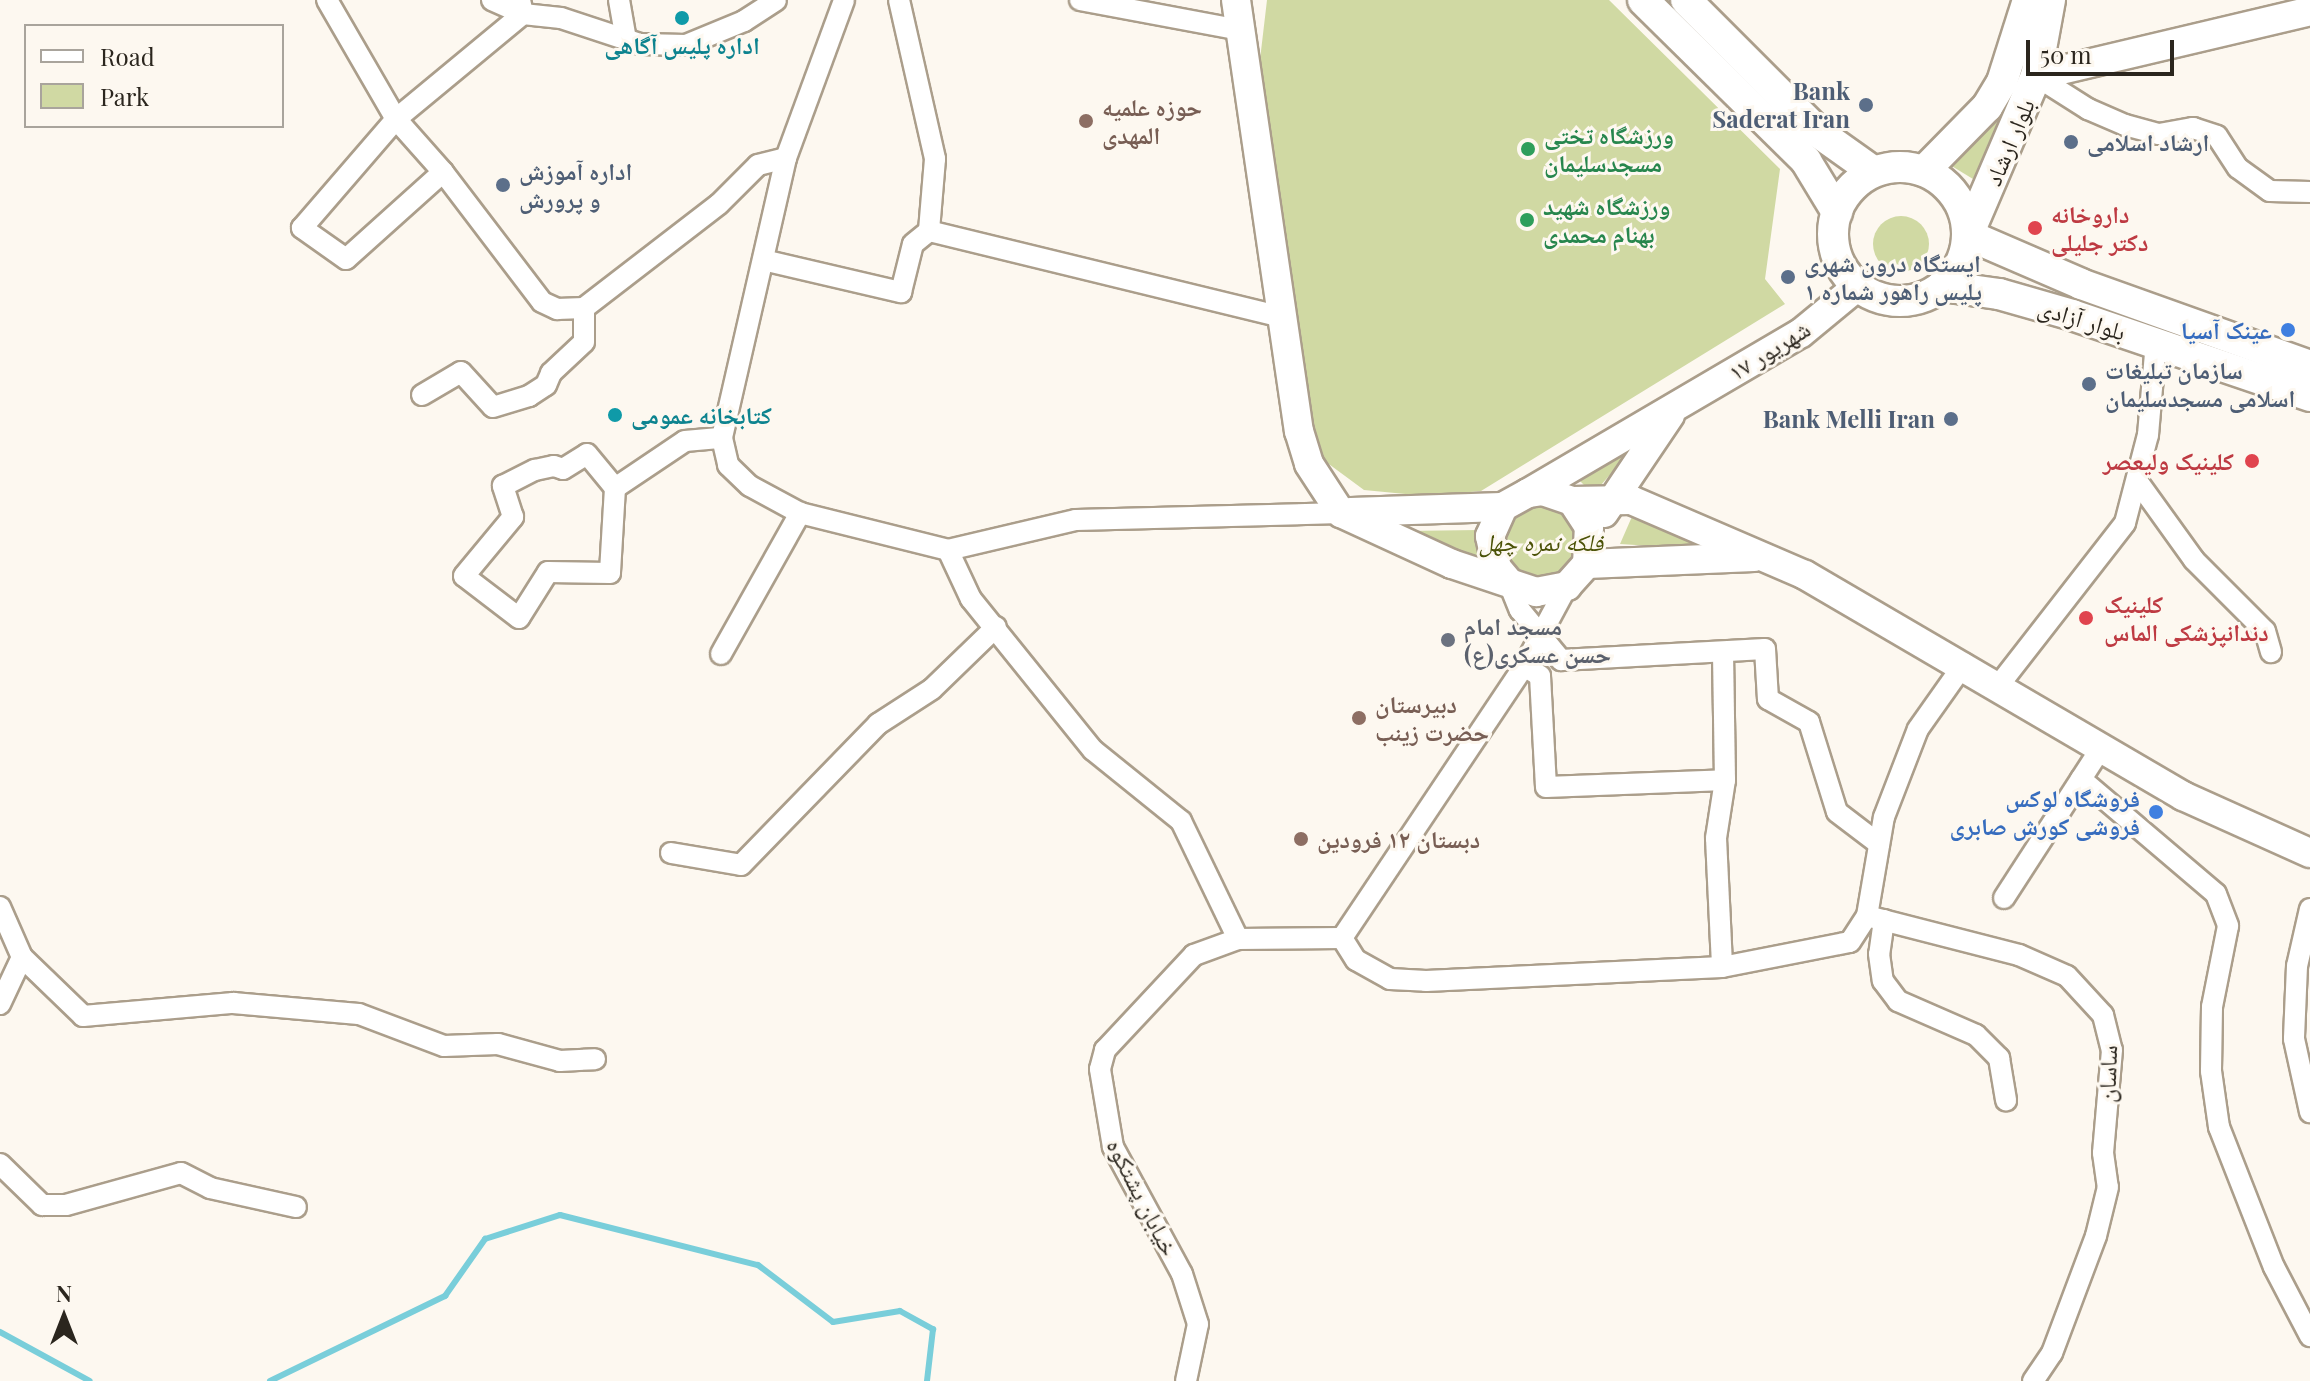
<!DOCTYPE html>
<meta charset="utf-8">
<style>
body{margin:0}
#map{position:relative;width:2310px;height:1381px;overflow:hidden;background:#fdf8f0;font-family:"Playfair Display","Noto Naskh Arabic",serif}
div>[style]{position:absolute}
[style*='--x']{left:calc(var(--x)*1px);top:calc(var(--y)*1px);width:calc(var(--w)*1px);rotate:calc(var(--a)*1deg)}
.green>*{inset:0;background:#d0d9a3}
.round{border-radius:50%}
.stream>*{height:6px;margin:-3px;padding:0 3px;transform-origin:3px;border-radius:3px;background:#79ceda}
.roads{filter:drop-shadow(2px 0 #ab9e8b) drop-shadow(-2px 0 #ab9e8b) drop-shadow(0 2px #ab9e8b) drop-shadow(0 -2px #ab9e8b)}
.street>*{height:20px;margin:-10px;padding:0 10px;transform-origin:10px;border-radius:10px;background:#fff}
.secondary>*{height:28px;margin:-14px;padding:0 14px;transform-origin:14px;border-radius:14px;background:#fff}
.primary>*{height:30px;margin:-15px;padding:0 15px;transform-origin:15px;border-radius:15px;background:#fff}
.primary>.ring{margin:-15px;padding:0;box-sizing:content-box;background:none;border:30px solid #fff;border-radius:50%}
.dots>*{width:22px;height:22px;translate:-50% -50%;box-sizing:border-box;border:4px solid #fdf8f0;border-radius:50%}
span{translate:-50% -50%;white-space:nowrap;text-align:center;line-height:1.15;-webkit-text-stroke:6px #fdf8f0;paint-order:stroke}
.culture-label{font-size:24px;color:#0d838f;font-weight:700}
.left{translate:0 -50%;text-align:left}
.service-label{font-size:24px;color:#4e5e75;font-weight:700}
.right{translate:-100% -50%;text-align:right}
.education-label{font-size:24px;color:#785e54;font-weight:700}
.leisure-label{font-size:24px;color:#27864d;font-weight:700}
.street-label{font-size:24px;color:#2b261e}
.health-label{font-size:24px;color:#be3a42;font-weight:700}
.shop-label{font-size:24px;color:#366cbe;font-weight:700}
.park-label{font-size:24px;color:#4b5207;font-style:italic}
.worship-label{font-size:24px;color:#5b616d;font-weight:700}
.legend{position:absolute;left:24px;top:24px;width:260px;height:104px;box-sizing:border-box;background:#fdf8f0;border:2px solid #a9a49c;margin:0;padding:10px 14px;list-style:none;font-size:24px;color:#2b261e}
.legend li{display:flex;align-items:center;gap:16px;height:40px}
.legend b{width:40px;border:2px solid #a9a49c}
.north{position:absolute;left:24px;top:1277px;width:80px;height:80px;-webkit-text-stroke:6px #fdf8f0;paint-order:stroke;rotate:0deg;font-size:22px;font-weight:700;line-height:32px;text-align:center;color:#2b261e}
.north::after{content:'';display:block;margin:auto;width:28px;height:36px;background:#2b261e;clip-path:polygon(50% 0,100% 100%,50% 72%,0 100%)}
.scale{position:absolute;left:2026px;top:40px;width:148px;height:36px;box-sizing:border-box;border:4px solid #2b261e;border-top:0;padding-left:10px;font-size:24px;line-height:28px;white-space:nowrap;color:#2b261e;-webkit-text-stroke:6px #fdf8f0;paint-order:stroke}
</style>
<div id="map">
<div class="green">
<div style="clip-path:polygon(1267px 0,1609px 0,1780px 169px,1765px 279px,1785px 304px,1481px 491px,1426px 496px,1364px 490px,1322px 459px,1310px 436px,1259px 68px)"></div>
<div style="clip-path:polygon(2001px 106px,2007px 109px,1973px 179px,1950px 165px)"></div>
<div class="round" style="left:1873px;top:216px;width:56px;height:56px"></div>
<div style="clip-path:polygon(1628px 446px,1631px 451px,1593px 494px,1575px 476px)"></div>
<div style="clip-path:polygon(1545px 499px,1579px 521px,1579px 562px,1545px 584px,1507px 568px,1500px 528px,1507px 515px)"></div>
<div style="clip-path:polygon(1634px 512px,1699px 542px,1698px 549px,1620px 544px)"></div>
<div style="clip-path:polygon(1479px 530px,1476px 562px,1403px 531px)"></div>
</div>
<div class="stream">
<div style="--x:0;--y:1332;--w:102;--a:28.6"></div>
<div style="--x:270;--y:1381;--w:195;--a:-25.9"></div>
<div style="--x:445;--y:1296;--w:70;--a:-54.9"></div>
<div style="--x:485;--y:1239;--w:79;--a:-17.7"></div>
<div style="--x:560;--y:1215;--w:204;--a:14.2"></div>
<div style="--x:758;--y:1265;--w:94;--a:37.2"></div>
<div style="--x:833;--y:1322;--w:68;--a:-9.3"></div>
<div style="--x:900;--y:1311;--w:38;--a:29"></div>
<div style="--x:933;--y:1329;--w:52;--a:96.6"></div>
</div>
<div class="roads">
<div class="street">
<div style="--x:327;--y:0;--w:138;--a:59.9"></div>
<div style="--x:396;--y:119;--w:165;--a:-39.6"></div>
<div style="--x:523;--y:14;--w:14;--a:-102"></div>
<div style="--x:492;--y:0;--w:34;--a:24"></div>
<div style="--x:523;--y:14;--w:38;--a:6"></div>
<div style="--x:561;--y:18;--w:83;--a:18.2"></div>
<div style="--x:640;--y:44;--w:46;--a:1.2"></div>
<div style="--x:686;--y:45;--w:63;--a:-22.5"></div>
<div style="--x:744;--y:21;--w:38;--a:-33"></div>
<div style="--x:619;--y:0;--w:40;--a:80"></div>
<div style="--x:899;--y:0;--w:163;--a:77.2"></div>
<div style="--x:935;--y:159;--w:72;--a:94.8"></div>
<div style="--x:929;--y:231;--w:366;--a:13.7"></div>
<div style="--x:1080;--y:0;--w:164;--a:10.6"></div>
<div style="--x:2036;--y:76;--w:62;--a:32.4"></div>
<div style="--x:2088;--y:109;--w:40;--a:23.4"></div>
<div style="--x:2125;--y:125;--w:35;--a:15"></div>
<div style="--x:2159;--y:134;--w:35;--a:-10"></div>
<div style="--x:2193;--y:128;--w:25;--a:18"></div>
<div style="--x:2217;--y:136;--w:38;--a:57"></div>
<div style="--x:2238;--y:168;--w:39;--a:36"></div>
<div style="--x:2270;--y:191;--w:40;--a:1.4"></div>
<div style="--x:396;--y:119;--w:71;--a:48.4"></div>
<div style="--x:443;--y:172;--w:130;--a:138.1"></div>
<div style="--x:346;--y:259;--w:54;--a:-144.8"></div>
<div style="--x:302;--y:228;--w:144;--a:-49.2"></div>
<div style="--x:786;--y:158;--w:287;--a:102.9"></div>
<div style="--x:722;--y:438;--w:28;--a:77"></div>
<div style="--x:728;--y:465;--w:30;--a:44"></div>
<div style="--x:750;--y:486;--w:57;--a:28.4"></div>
<div style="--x:800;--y:513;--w:153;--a:14"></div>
<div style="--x:948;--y:550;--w:131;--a:-13.2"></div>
<div style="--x:1076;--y:520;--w:265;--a:-1.5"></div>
<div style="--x:443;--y:172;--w:163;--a:52.7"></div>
<div style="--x:542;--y:302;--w:17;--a:25"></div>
<div style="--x:557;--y:309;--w:27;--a:-2"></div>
<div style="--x:584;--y:308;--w:170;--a:-37.6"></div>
<div style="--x:719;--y:204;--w:55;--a:-45"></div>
<div style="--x:758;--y:165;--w:29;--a:-14"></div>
<div style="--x:786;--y:158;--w:168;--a:-69.8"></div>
<div style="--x:763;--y:260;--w:142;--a:13.1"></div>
<div style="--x:901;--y:292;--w:49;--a:-76"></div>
<div style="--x:913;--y:244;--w:21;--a:-39"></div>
<div style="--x:422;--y:395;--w:45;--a:-30.5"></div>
<div style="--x:461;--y:372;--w:47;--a:47.6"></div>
<div style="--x:493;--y:407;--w:38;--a:-17"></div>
<div style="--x:529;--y:396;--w:20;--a:-33"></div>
<div style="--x:546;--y:385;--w:13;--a:-67"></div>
<div style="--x:551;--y:373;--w:45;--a:-43.2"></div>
<div style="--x:584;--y:342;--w:34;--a:-90"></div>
<div style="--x:2138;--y:482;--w:96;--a:54.3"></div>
<div style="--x:2194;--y:560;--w:100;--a:45"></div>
<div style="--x:2265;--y:631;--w:22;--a:74"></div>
<div style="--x:615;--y:488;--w:85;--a:93.4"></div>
<div style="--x:610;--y:573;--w:62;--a:-179.1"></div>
<div style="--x:548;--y:572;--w:54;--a:122.2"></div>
<div style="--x:519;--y:618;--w:69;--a:-142.6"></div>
<div style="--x:464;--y:576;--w:77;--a:-50.3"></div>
<div style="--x:513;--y:517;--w:33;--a:-108"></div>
<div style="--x:503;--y:486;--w:36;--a:-27"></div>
<div style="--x:535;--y:470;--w:19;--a:-12"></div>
<div style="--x:554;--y:466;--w:9;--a:18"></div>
<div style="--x:563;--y:469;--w:28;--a:-32"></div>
<div style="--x:587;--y:454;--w:44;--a:50.5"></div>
<div style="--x:615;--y:488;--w:84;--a:-33.9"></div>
<div style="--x:685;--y:441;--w:37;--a:-5"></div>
<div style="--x:948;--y:550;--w:54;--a:64.9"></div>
<div style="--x:971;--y:599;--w:194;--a:51.1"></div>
<div style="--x:1093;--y:750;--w:113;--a:38.9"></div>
<div style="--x:1181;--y:821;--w:131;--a:64.2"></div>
<div style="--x:1508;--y:581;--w:31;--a:68"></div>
<div style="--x:1520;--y:610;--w:65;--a:50.6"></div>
<div style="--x:1561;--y:660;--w:204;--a:-3.1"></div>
<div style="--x:1765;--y:649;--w:50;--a:86.6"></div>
<div style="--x:1768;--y:699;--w:47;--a:29.3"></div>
<div style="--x:1809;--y:722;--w:94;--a:72.7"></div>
<div style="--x:1837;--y:812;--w:53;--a:37.3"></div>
<div style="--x:1723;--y:653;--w:127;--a:89.1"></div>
<div style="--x:721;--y:654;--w:162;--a:-60.7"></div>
<div style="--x:1524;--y:666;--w:19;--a:32"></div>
<div style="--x:1540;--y:676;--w:111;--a:86.9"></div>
<div style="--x:1546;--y:787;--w:179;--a:-2.2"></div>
<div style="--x:1725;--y:780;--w:59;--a:98.8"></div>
<div style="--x:1716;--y:838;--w:129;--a:87.3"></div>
<div style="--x:1999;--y:685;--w:205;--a:-52.1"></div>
<div style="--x:2125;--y:523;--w:91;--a:-75.4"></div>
<div style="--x:2148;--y:435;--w:93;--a:-85.1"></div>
<div style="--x:2081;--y:779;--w:177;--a:40.4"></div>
<div style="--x:2216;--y:894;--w:34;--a:69"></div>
<div style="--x:2228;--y:926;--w:83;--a:101.2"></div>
<div style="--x:2212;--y:1007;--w:64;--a:90.9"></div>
<div style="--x:2211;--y:1071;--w:57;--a:81.9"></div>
<div style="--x:2219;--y:1127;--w:150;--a:68.6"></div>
<div style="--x:2274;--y:1267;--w:78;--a:62.4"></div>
<div style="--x:671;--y:853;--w:71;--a:9.7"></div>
<div style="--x:741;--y:865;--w:197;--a:-45.8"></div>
<div style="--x:878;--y:724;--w:64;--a:-32.9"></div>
<div style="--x:932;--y:689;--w:89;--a:-44.1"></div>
<div style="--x:2004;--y:898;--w:179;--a:-57.1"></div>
<div style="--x:0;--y:907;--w:55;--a:66.3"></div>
<div style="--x:22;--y:957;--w:85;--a:44"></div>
<div style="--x:83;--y:1016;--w:151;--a:-5"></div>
<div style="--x:233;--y:1003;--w:126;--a:5"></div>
<div style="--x:359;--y:1014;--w:91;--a:20.6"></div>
<div style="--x:444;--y:1046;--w:54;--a:-2.1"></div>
<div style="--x:498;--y:1044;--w:64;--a:15.3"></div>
<div style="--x:560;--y:1061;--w:35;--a:-3"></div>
<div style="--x:2310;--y:909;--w:58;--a:102.8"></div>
<div style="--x:2297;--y:966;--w:73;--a:92.4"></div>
<div style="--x:2294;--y:1039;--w:75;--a:77.6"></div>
<div style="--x:1867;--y:916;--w:157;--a:14.4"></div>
<div style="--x:2019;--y:955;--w:52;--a:23.6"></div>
<div style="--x:2067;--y:976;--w:53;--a:47.3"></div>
<div style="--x:2103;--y:1015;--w:36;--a:76"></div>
<div style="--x:2112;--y:1050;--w:103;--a:95"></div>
<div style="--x:2103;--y:1153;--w:34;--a:82"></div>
<div style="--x:2108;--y:1187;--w:50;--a:103.8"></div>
<div style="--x:2096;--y:1236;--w:125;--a:110.6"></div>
<div style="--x:2052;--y:1353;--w:34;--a:124"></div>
<div style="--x:1884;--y:920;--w:34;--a:98"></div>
<div style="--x:1879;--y:954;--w:27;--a:82"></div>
<div style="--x:1883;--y:981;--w:25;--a:53"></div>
<div style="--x:1898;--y:1001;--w:85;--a:23.6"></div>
<div style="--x:1976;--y:1035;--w:33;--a:45"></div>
<div style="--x:1999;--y:1058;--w:43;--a:80.5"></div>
<div style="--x:1342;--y:938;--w:26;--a:58"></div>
<div style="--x:1356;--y:960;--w:39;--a:29"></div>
<div style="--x:1390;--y:979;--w:36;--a:3"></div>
<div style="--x:1426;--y:981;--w:296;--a:-2.7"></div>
<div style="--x:1722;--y:967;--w:130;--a:-11.1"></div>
<div style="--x:1850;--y:942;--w:31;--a:-57"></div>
<div style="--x:1867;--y:916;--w:100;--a:-80.3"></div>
<div style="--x:1884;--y:817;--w:94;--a:-68.9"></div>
<div style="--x:1918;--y:729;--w:80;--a:-54.7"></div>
<div style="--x:1342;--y:938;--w:327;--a:-56.2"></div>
<div style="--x:1524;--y:666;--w:91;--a:-61.7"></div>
<div style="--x:0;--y:1004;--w:52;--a:-64.9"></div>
<div style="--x:0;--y:1164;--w:59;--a:44.3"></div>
<div style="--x:42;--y:1205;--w:24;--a:0"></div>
<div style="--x:66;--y:1205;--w:119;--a:-15.5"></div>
<div style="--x:181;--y:1173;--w:33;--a:27"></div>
<div style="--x:210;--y:1188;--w:88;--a:12.5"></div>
<div style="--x:1186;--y:1381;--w:58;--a:-78.1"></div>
<div style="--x:1198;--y:1324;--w:52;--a:-107.7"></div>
<div style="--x:1182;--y:1274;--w:145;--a:-118.5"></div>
<div style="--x:1113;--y:1147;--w:79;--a:-99.5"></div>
<div style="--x:1100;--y:1069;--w:20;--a:-75"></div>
<div style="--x:1105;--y:1050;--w:130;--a:-46.9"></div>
<div style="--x:1194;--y:955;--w:47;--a:-20"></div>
<div style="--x:1238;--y:939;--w:104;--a:-0.6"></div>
</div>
<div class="secondary">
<div style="--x:1236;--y:0;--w:436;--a:81.7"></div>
<div style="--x:1299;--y:431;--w:34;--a:73"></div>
<div style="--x:1309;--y:464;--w:59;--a:56.9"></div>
<div style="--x:1341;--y:513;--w:122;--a:24.7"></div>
<div style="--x:1452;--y:564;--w:89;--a:18.4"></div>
<div style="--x:1536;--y:592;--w:32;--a:-11"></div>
<div style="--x:1567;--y:586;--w:30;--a:-48"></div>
<div style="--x:1587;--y:564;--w:37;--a:-87"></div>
<div style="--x:1589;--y:527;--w:31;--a:-123"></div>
<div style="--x:1572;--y:501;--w:31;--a:-161"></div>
<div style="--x:1543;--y:491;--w:15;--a:172"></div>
<div style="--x:1528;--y:493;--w:29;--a:151"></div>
<div style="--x:1503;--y:507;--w:32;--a:114"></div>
<div style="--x:1490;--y:536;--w:33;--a:78"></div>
<div style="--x:1497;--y:568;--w:17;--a:50"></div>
<div style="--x:2036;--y:76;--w:282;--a:-13.3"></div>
<div style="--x:1528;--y:493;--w:316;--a:-30.4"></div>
<div style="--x:1801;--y:333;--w:74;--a:-39.5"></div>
<div style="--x:1572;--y:501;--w:59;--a:-1"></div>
<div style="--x:1631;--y:500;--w:189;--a:23.3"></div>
<div style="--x:1805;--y:575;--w:438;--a:30.3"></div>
<div style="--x:2183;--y:796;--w:139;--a:24.2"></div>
<div style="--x:1350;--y:512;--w:153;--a:-1.9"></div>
<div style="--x:1604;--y:513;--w:118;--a:-56"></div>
<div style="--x:1587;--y:564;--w:167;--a:-2.4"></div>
</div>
<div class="primary">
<div style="--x:1643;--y:0;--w:229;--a:44.6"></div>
<div style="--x:1806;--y:161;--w:60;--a:58.7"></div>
<div style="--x:1686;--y:0;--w:188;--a:45"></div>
<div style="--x:1819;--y:133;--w:67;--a:35.3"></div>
<div style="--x:2050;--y:0;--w:77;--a:100.4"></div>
<div style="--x:2036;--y:76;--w:173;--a:113.2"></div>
<div style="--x:1968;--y:235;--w:123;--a:23.4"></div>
<div style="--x:2081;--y:284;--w:243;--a:19.7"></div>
<div class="ring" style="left:1833px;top:167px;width:104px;height:104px"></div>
<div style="--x:1924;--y:171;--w:90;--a:-45.5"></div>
<div style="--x:1987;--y:107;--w:29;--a:-59"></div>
<div style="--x:2002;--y:82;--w:86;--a:-72.4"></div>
<div style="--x:1942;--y:286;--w:58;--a:8"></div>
<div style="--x:1999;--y:294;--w:76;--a:16"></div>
<div style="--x:2072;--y:315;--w:251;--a:18.8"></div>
</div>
</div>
<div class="dots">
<div style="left:682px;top:18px;background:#0f9aa8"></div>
<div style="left:1866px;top:105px;background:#5c6f8a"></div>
<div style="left:1086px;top:121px;background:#8d6e63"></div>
<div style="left:2071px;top:142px;background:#5c6f8a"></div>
<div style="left:1528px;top:149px;background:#2e9e5b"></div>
<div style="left:503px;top:185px;background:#5c6f8a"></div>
<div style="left:1527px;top:220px;background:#2e9e5b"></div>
<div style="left:2035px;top:228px;background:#e0444e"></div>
<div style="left:1788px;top:277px;background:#5c6f8a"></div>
<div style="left:2288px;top:330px;background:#3f7fe0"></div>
<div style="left:2089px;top:384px;background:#5c6f8a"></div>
<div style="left:615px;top:415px;background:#0f9aa8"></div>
<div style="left:1951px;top:419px;background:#5c6f8a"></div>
<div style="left:2252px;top:461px;background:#e0444e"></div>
<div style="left:2086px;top:618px;background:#e0444e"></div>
<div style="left:1448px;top:640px;background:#6b7280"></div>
<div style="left:1359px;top:718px;background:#8d6e63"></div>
<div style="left:2156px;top:812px;background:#3f7fe0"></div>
<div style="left:1301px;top:839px;background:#8d6e63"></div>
</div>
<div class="culture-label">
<span style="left:682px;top:45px">اداره پلیس آگاهی</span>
<span class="left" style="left:631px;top:415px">کتابخانه عمومی</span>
</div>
<div class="service-label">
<span class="right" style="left:1850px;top:105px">Bank<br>Saderat Iran</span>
<span class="left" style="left:2087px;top:142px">ارشاد اسلامی</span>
<span class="left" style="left:519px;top:185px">اداره آموزش<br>و پرورش</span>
<span class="left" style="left:1804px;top:277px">ایستگاه درون شهری<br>پلیس راهور شماره ۱</span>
<span class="left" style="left:2105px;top:384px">سازمان تبلیغات<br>اسلامی مسجدسلیمان</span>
<span class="right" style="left:1935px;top:419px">Bank Melli Iran</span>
</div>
<div class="education-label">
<span class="left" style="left:1102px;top:121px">حوزه علمیه<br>المهدی</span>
<span class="left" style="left:1375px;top:718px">دبیرستان<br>حضرت زینب</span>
<span class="left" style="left:1317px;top:839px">دبستان ۱۲ فرودین</span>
</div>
<div class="leisure-label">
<span class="left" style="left:1544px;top:149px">ورزشگاه تختی<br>مسجدسلیمان</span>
<span class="left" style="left:1543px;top:220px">ورزشگاه شهید<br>بهنام محمدی</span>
</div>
<div class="street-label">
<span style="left:2009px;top:142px;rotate:-67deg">بلوار ارشاد</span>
<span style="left:2082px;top:319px;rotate:17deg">بلوار آزادی</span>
<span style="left:1769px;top:350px;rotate:-32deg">۱۷ شهریور</span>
<span style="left:2107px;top:1074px;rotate:-88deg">ساسان</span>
<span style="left:1143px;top:1197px;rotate:63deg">خیابان پشتکوه</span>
</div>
<div class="health-label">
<span class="left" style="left:2051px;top:228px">داروخانه<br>دکتر جلیلی</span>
<span class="right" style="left:2234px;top:461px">کلینیک ولیعصر</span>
<span class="left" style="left:2104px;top:618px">کلینیک<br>دندانپزشکی الماس</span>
</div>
<div class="shop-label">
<span class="right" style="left:2272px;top:330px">عینک آسیا</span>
<span class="right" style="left:2140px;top:812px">فروشگاه لوکس<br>فروشی کورش صابری</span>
</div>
<div class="park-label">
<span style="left:1541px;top:542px">فلکه نمره چهل</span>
</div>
<div class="worship-label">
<span class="left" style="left:1464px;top:640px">مسجد امام<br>حسن عسکری(ع)</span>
</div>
<ul class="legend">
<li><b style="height:10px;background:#fff"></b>Road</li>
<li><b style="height:22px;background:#d0d9a3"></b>Park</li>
</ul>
<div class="north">N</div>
<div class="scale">50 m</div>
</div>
